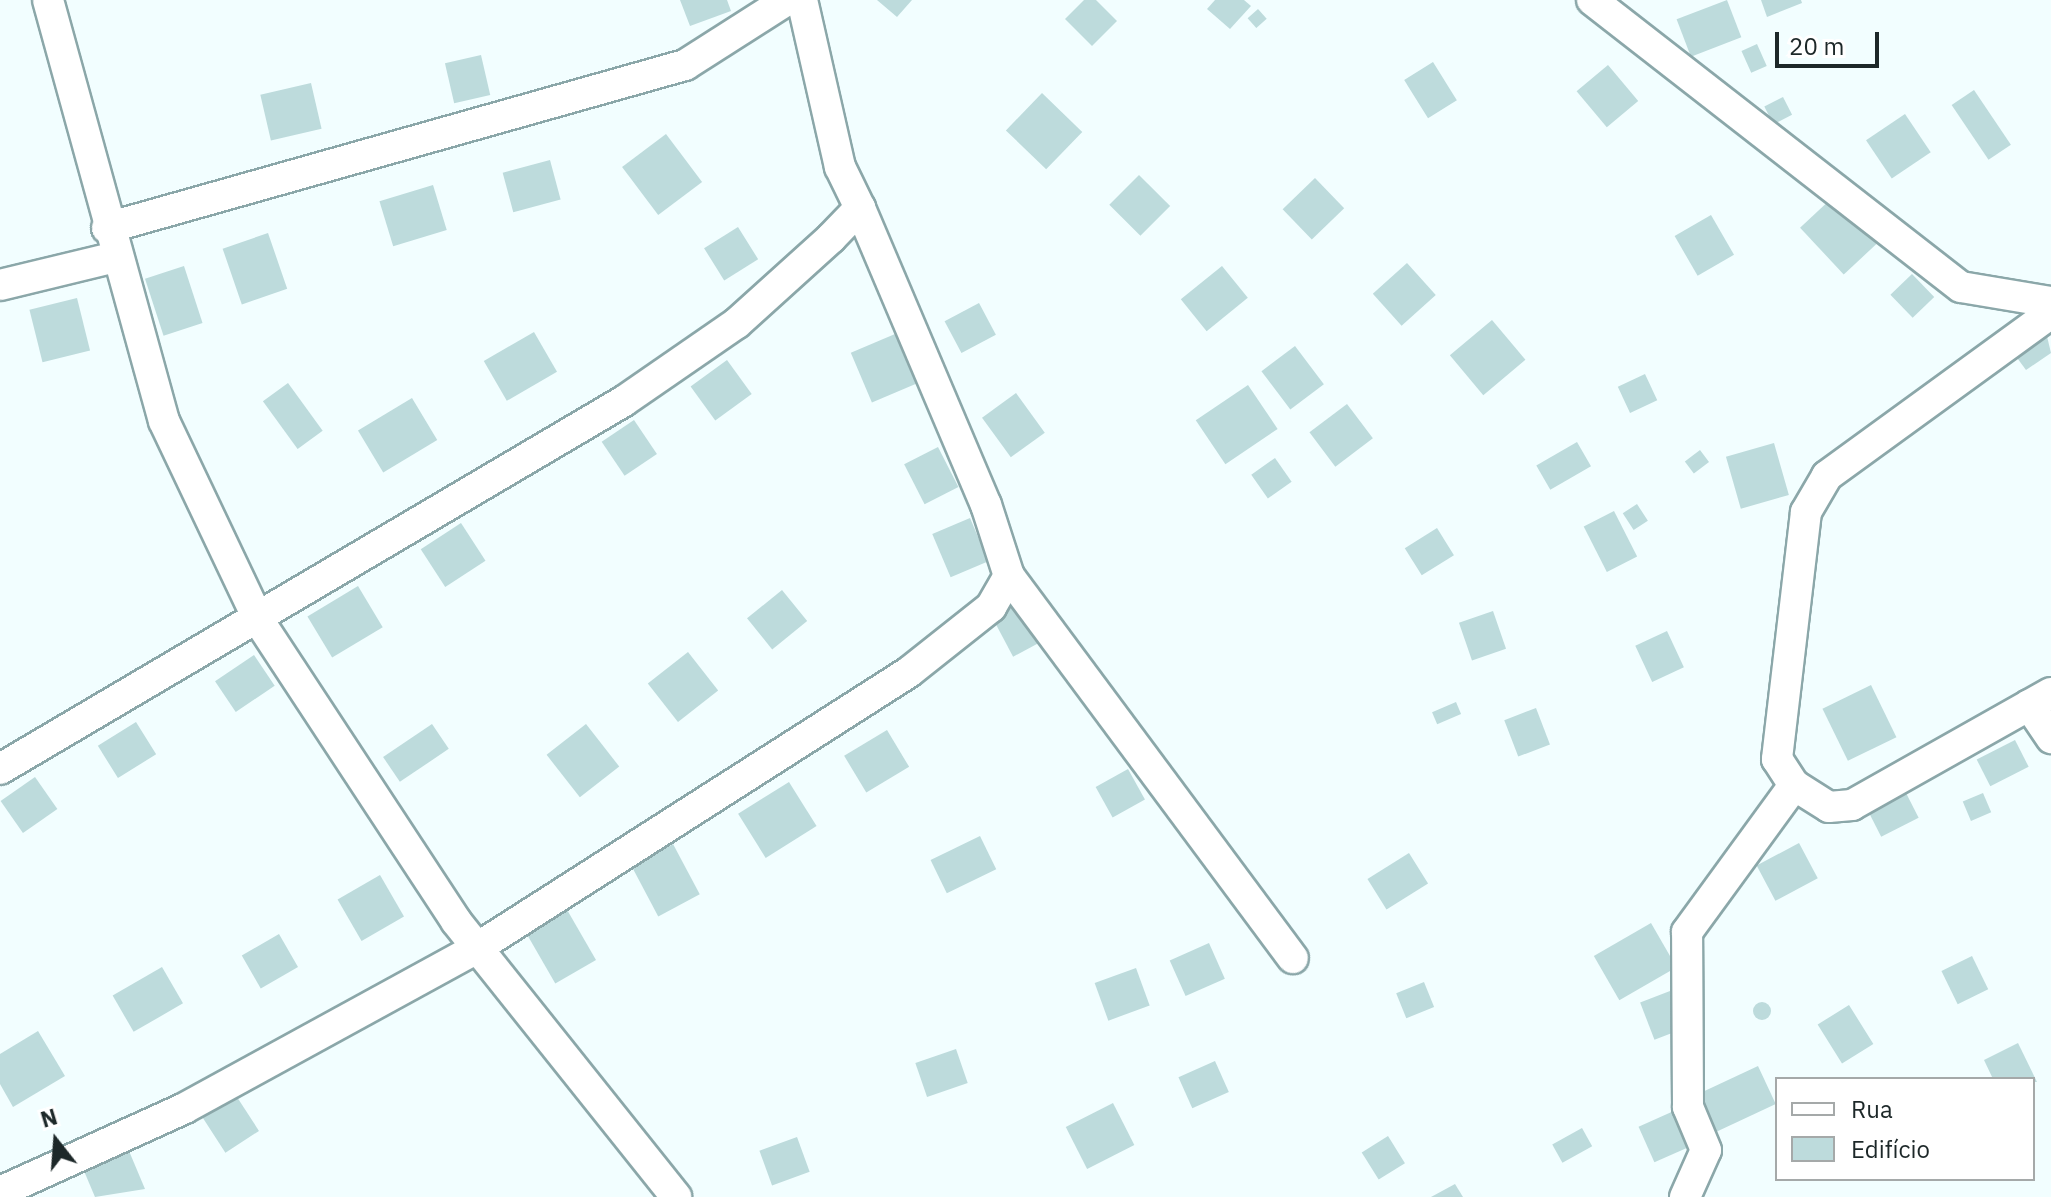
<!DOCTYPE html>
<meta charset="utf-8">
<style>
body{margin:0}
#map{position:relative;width:2051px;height:1197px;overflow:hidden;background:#f2feff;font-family:"IBM Plex Sans",sans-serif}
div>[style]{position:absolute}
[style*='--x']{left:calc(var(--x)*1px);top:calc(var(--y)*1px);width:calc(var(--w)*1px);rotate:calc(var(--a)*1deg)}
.building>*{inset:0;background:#bddbdc;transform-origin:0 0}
.round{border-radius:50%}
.roads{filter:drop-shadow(2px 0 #8ba7a9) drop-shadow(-2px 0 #8ba7a9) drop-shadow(0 2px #8ba7a9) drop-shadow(0 -2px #8ba7a9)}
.street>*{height:30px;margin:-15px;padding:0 15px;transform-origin:15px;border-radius:15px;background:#fff}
span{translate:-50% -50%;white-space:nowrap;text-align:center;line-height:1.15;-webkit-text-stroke:7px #fff;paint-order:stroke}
.legend{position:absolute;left:1775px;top:1077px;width:260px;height:104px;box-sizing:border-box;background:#fff;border:2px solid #a5a9a9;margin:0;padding:10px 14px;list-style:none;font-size:24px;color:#1d2829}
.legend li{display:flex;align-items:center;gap:16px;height:40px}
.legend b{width:40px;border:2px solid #a5a9a9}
.north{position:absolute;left:16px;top:1101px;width:80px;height:80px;-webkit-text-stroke:6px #fff;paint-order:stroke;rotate:343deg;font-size:22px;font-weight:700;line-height:32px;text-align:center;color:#1d2829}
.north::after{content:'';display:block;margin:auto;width:28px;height:36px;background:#1d2829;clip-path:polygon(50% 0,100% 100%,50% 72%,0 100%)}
.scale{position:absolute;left:1775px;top:32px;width:104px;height:36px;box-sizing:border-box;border:4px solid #1d2829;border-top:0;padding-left:10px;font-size:24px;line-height:28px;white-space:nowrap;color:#1d2829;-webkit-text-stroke:6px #fff;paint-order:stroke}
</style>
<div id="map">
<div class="building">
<div style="clip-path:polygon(680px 0,727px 0,731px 11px,690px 26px)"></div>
<div style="clip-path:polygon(877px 0,912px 0,897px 17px)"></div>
<div style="clip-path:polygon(1084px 0,1096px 0,1117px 21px,1092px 46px,1065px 19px)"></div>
<div style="clip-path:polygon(1215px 0,1244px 0,1251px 6px,1230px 29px,1207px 9px)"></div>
<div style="left:1727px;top:0;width:40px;height:54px;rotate:69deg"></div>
<div style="clip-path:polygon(1761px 0,1801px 0,1802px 3px,1767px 17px)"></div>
<div style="left:1258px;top:9px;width:13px;height:14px;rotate:48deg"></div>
<div style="left:1757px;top:44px;width:24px;height:17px;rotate:66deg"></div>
<div style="left:481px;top:55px;width:41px;height:37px;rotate:77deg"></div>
<div style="left:1433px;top:62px;width:45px;height:34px;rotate:58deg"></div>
<div style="left:1608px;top:65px;width:47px;height:41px;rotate:50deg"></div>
<div style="left:311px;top:83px;width:47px;height:52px;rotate:77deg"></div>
<div style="left:1974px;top:90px;width:66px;height:27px;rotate:56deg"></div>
<div style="left:1042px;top:93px;width:56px;height:52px;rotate:44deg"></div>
<div style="left:1783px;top:97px;width:20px;height:21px;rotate:63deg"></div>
<div style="left:1905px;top:114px;width:46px;height:47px;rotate:56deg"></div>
<div style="left:666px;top:134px;width:60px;height:55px;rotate:53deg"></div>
<div style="left:550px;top:160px;width:41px;height:49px;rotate:75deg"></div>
<div style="left:1139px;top:175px;width:44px;height:42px;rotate:45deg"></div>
<div style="left:1315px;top:178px;width:42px;height:45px;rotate:46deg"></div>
<div style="left:433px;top:185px;width:47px;height:56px;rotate:73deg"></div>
<div style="left:1833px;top:197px;width:64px;height:45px;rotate:47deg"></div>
<div style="left:1711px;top:215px;width:46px;height:42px;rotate:60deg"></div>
<div style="left:738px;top:227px;width:38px;height:40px;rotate:58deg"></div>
<div style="left:268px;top:233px;width:59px;height:48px;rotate:71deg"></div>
<div style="left:1407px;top:263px;width:43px;height:46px;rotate:48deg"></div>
<div style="left:184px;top:266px;width:60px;height:41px;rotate:72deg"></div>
<div style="left:1222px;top:266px;width:41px;height:53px;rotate:51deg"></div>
<div style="left:1912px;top:274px;width:32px;height:30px;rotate:46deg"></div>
<div style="left:77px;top:298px;width:54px;height:49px;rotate:76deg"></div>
<div style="left:979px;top:303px;width:36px;height:39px;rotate:62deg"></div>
<div style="left:1492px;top:320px;width:52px;height:55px;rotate:50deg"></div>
<div style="clip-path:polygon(2045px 328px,2051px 353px,2026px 370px,2012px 351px)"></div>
<div style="left:534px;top:332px;width:46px;height:58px;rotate:60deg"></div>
<div style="left:895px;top:334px;width:54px;height:48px;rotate:67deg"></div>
<div style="left:1295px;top:346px;width:48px;height:42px;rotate:53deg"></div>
<div style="left:727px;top:360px;width:42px;height:45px;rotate:54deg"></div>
<div style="left:1645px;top:374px;width:29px;height:30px;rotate:65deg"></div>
<div style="left:288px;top:383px;width:59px;height:31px;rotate:54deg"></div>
<div style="left:1248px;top:385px;width:53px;height:63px;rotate:56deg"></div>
<div style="left:1016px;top:393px;width:49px;height:42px;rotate:54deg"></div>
<div style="left:412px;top:398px;width:49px;height:63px;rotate:59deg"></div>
<div style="left:1347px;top:404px;width:43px;height:47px;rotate:53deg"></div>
<div style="left:634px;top:420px;width:41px;height:39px;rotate:56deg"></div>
<div style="left:1577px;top:442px;width:28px;height:47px;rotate:60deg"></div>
<div style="left:1774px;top:443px;width:54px;height:50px;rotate:74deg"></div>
<div style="left:938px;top:447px;width:45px;height:38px;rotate:63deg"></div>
<div style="left:1700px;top:450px;width:15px;height:19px;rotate:53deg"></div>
<div style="left:1275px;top:458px;width:29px;height:29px;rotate:55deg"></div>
<div style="left:1637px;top:504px;width:20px;height:17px;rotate:57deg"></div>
<div style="left:1614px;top:511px;width:51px;height:34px;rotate:63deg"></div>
<div style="left:970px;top:518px;width:47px;height:41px;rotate:67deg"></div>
<div style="left:461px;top:523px;width:45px;height:48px;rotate:57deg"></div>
<div style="left:1437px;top:528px;width:32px;height:38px;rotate:58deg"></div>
<div style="left:358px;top:586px;width:48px;height:59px;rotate:59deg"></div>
<div style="left:782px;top:590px;width:40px;height:45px;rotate:51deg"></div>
<div style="left:1026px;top:600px;width:44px;height:38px;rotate:62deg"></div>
<div style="left:1493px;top:611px;width:40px;height:36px;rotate:71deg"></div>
<div style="left:1667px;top:631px;width:40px;height:35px;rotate:65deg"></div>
<div style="left:688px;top:652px;width:49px;height:51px;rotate:52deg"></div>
<div style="left:254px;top:655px;width:37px;height:47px;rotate:56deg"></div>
<div style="left:1871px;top:685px;width:58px;height:54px;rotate:64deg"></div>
<div style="left:1456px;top:702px;width:13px;height:26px;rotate:67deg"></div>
<div style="left:1536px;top:708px;width:39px;height:34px;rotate:69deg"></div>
<div style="left:136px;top:722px;width:38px;height:45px;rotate:58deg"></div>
<div style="left:432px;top:724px;width:30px;height:59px;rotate:56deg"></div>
<div style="left:586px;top:724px;width:54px;height:50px;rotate:52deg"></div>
<div style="left:887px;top:730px;width:43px;height:50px;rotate:59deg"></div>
<div style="left:2015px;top:740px;width:30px;height:43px;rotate:63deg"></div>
<div style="left:1128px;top:769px;width:35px;height:37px;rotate:61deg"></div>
<div style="left:35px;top:777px;width:39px;height:42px;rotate:55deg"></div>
<div style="left:789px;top:782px;width:52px;height:60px;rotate:58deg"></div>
<div style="left:1905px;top:791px;width:30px;height:42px;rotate:63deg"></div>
<div style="left:1983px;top:793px;width:21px;height:22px;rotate:67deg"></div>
<div style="left:980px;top:836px;width:37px;height:55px;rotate:64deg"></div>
<div style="left:1799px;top:843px;width:40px;height:48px;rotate:62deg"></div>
<div style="left:673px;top:844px;width:57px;height:47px;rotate:62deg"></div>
<div style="left:1409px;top:853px;width:36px;height:49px;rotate:58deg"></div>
<div style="left:380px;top:875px;width:48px;height:49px;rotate:60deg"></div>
<div style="left:566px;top:908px;width:60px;height:47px;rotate:60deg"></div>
<div style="left:1651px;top:923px;width:51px;height:66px;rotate:60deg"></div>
<div style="left:279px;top:934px;width:38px;height:43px;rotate:60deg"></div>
<div style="left:1209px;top:943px;width:39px;height:43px;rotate:66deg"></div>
<div style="left:1972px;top:956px;width:37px;height:34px;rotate:64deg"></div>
<div style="left:162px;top:967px;width:42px;height:57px;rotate:60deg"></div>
<div style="left:1136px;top:968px;width:40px;height:44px;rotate:70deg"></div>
<div style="left:1424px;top:982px;width:27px;height:30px;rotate:68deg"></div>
<div style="left:1670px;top:991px;width:40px;height:32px;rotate:69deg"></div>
<div class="round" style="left:1753px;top:1002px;width:18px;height:18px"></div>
<div style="left:1849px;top:1005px;width:46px;height:37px;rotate:58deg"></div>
<div style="clip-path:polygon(38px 1031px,65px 1076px,13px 1107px,0 1084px,0 1054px)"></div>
<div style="clip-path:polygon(2018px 1043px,2037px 1082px,1993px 1079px,1984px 1060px)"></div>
<div style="left:956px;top:1049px;width:36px;height:43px;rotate:71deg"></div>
<div style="left:1215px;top:1061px;width:34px;height:40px;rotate:66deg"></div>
<div style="left:1758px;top:1066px;width:42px;height:69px;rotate:65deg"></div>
<div style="left:235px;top:1094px;width:44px;height:40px;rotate:57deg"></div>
<div style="left:1113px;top:1103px;width:47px;height:53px;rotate:63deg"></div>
<div style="left:1676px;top:1110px;width:39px;height:41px;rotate:66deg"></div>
<div style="left:1582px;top:1128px;width:21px;height:34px;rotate:61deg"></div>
<div style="left:1388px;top:1136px;width:32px;height:31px;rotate:58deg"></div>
<div style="left:797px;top:1137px;width:37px;height:40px;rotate:70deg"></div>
<div style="clip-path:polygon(129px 1151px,145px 1189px,95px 1197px,84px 1171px)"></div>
<div style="clip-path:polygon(1455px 1184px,1463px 1197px,1431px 1197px)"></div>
</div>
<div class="roads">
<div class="street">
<div style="--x:48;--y:0;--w:437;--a:74.6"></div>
<div style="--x:164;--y:421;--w:221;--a:64.6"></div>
<div style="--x:259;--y:621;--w:359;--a:56.7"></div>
<div style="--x:456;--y:921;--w:353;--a:51.4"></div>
<div style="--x:1592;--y:0;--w:467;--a:37.9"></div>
<div style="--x:1961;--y:287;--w:91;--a:9.5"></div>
<div style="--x:107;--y:228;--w:601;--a:-15.75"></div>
<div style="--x:685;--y:65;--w:121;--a:-32.5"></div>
<div style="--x:0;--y:285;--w:119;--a:-13.6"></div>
<div style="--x:2051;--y:313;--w:277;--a:144"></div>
<div style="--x:1827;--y:476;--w:42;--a:120.3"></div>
<div style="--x:1806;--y:512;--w:249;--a:96.7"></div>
<div style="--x:1777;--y:759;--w:31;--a:57"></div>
<div style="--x:1794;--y:785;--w:41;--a:32.2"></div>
<div style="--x:1829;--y:807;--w:23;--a:-5"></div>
<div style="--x:1852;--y:805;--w:228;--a:-29.4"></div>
<div style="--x:1009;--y:576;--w:476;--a:53.4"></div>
<div style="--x:2029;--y:705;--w:40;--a:56"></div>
<div style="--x:0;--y:769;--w:724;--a:-30.53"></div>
<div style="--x:624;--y:401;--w:137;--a:-34.6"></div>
<div style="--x:737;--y:323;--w:127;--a:-42.1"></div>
<div style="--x:831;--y:238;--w:42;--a:-46"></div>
<div style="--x:860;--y:208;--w:46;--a:-116"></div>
<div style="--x:840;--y:167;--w:171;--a:-102.8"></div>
<div style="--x:0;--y:1192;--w:203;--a:-24.4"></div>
<div style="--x:185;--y:1108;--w:333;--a:-28.7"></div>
<div style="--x:477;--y:948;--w:513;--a:-32.57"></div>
<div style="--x:909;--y:672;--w:105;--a:-38.4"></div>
<div style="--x:991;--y:607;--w:36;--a:-60"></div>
<div style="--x:1009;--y:576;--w:75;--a:-107.9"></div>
<div style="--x:986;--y:505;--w:323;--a:-113"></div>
<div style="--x:1685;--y:1197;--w:51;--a:-65.9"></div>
<div style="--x:1706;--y:1150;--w:47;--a:-112.7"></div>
<div style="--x:1688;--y:1107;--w:175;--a:-90.3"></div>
<div style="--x:1687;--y:932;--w:182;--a:-53.9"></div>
</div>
</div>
<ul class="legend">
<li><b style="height:10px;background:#fff"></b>Rua</li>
<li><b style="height:22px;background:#bddbdc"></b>Edifício</li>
</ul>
<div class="north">N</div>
<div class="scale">20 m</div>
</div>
